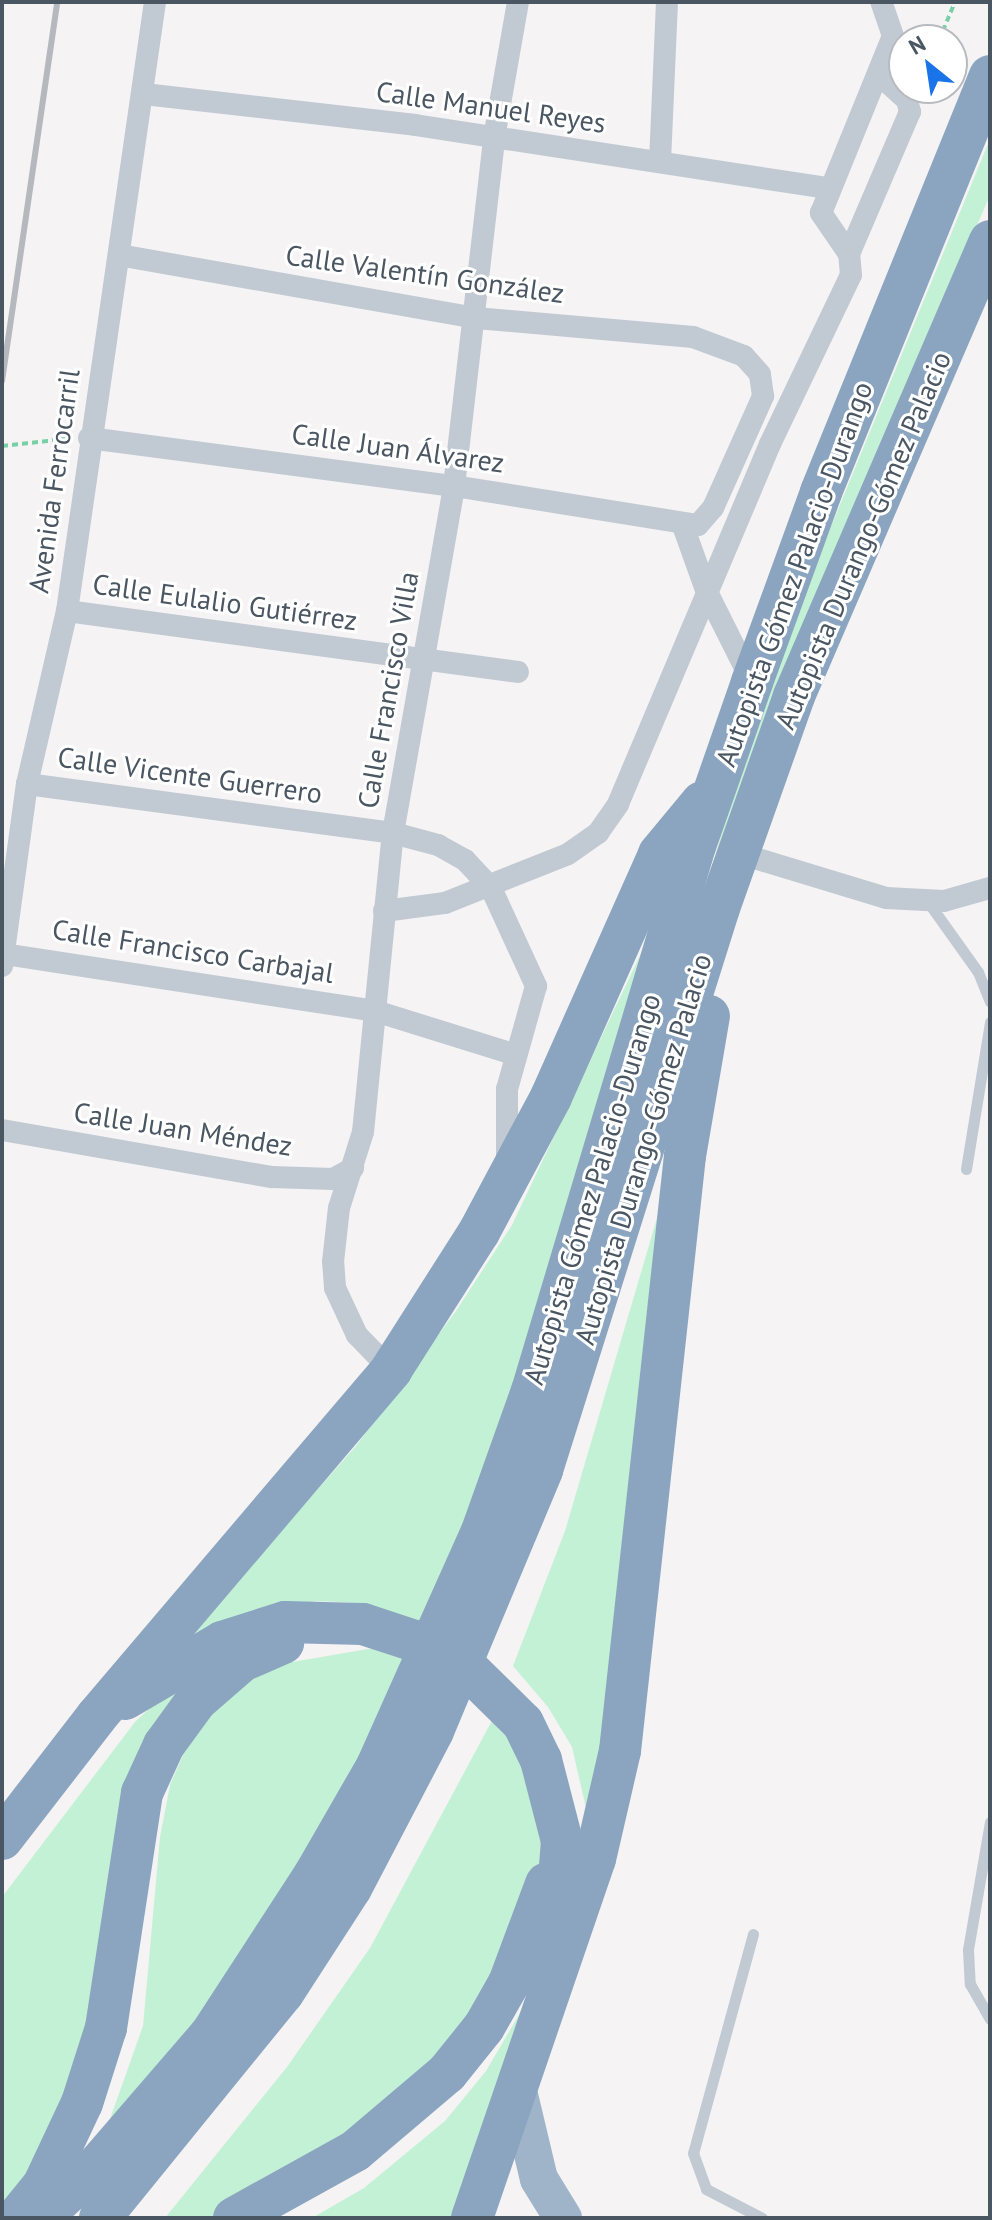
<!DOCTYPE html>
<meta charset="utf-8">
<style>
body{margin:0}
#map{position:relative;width:992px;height:2220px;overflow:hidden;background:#f5f3f3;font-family:"PT Sans",sans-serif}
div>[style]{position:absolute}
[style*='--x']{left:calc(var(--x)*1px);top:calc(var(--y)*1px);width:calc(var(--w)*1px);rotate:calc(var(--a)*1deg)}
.green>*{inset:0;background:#c3f1d5}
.path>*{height:4px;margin-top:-2px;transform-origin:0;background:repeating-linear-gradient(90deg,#7ad0a6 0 6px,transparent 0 10px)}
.service>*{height:11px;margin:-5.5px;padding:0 5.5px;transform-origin:5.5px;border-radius:5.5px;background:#c1cad2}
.minor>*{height:22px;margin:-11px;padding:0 11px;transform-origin:11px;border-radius:11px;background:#c1cad2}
.trunk>*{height:38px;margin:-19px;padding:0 19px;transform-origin:19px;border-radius:19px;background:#9fb4c9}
.motorway>*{height:42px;margin:-21px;padding:0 21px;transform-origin:21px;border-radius:21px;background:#8ba5c1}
.rail>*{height:6px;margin:-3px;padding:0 3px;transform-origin:3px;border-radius:3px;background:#b5b8bd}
span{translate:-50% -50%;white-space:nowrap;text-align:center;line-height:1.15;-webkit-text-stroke:6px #fff;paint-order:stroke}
.street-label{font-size:28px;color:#4a5661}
.frame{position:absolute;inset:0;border:4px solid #4a5661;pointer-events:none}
.north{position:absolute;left:888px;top:24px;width:80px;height:80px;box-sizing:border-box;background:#fff;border:2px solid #b7bbc0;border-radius:50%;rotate:330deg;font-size:22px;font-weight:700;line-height:32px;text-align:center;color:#4a5661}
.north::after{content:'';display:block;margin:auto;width:28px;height:36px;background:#1a73e8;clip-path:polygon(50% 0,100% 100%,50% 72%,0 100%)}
</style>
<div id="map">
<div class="green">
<div style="clip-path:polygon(990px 139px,990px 195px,777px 698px,688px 948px,762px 695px)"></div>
<div style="clip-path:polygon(674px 884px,556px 1271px,428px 1623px,359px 1603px,317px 1601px,279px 1608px,182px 1642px,356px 1446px,456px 1311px,512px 1225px)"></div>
<div style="clip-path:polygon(682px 1133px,594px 1843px,572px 1747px,548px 1707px,513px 1666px,565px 1531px)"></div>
<div style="clip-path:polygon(374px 1648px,415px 1658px,340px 1810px,88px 2181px,143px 2026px,160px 1837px,170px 1785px,187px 1746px,212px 1713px,246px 1683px,286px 1663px)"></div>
<div style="clip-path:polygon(195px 1681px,76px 2105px,2px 2218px,2px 1897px,135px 1722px,169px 1690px)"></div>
<div style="clip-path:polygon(495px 1715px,537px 1783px,544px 1864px,454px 2055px,251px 2218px,165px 2218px,287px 2067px,370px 1948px)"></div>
<div style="clip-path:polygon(537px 1984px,456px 2218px,312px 2218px,364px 2188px,445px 2121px,486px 2071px)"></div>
</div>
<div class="path">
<div style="--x:939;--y:40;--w:41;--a:-67.2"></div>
<div style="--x:2;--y:446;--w:64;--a:-6.2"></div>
</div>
<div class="service">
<div style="--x:928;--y:902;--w:86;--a:54.5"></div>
<div style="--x:978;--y:972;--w:32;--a:68"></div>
<div style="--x:966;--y:1169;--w:149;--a:-80.7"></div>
<div style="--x:990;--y:1822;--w:130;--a:99.8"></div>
<div style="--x:968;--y:1950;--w:34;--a:87"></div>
<div style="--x:970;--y:1984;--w:40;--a:60.3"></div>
<div style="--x:753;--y:1934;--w:227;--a:105.3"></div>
<div style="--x:693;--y:2153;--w:38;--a:70"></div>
<div style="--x:706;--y:2189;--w:63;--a:27.4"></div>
</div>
<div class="minor">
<div style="--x:144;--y:94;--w:273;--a:6.5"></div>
<div style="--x:415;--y:125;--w:418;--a:8.7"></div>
<div style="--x:660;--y:162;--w:160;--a:-87.5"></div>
<div style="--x:849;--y:254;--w:155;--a:-66.8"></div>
<div style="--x:910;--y:112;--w:12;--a:-104"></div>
<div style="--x:907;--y:100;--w:38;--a:-138"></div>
<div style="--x:89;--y:438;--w:368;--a:7.5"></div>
<div style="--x:454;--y:486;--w:247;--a:9.1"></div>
<div style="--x:698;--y:525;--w:23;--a:-49"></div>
<div style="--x:713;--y:508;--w:123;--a:-65.9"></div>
<div style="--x:763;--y:396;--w:22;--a:-98"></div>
<div style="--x:760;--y:374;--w:24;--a:-132"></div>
<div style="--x:744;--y:356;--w:54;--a:-159.6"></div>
<div style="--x:693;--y:337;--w:218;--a:-175"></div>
<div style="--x:476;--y:318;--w:362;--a:-170"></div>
<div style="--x:682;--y:523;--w:71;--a:70.3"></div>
<div style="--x:706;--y:590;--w:103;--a:63.4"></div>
<div style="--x:67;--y:611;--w:455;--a:7.7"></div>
<div style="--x:27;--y:784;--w:369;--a:7.6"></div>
<div style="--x:393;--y:833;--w:47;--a:14.9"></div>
<div style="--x:438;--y:845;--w:31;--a:29"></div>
<div style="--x:465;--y:860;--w:38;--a:47"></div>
<div style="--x:491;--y:888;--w:108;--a:65.3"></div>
<div style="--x:536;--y:986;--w:107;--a:105.7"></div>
<div style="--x:507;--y:1089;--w:75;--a:90"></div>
<div style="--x:738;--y:853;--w:155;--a:16.9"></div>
<div style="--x:886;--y:898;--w:58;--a:3"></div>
<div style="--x:944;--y:901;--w:48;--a:-15.8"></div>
<div style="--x:384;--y:911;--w:62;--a:-7.5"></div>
<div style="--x:445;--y:903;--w:132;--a:-21.7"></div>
<div style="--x:568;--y:854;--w:37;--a:-35"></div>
<div style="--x:598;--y:833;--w:35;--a:-55"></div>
<div style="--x:618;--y:804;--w:391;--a:-67.1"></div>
<div style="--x:770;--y:444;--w:187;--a:-64.4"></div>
<div style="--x:851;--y:275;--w:21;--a:-95"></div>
<div style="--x:849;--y:254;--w:50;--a:-124.3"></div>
<div style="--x:821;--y:213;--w:191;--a:-67.9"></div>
<div style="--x:893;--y:36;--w:36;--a:-109"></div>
<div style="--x:4;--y:954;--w:372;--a:8.7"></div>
<div style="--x:372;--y:1010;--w:148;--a:17.3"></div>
<div style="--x:2;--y:966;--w:184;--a:-82.2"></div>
<div style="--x:27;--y:784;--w:178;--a:-77"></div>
<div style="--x:67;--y:611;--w:615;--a:-81.78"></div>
<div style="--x:2;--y:1130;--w:274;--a:9.9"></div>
<div style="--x:272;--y:1177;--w:61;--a:1.9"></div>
<div style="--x:333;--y:1179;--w:23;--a:-29"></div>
<div style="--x:391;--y:1370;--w:49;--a:-134.2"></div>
<div style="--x:357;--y:1335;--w:52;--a:-115.1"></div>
<div style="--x:335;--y:1288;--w:26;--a:-94"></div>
<div style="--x:333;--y:1262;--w:54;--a:-83.7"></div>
<div style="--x:339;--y:1208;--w:80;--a:-72.5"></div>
<div style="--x:363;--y:1132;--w:301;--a:-84.3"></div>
<div style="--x:393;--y:833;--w:352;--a:-80"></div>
<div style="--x:454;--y:486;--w:350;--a:-83.4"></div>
<div style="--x:494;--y:138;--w:138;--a:-80"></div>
</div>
<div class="trunk">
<div style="--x:518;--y:2091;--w:90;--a:76.6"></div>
<div style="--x:539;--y:2179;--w:46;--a:58.4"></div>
</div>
<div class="motorway">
<div style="--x:125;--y:1699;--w:113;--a:-30.4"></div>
<div style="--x:222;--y:1642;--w:66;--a:-17.6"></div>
<div style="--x:285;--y:1622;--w:78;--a:1.5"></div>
<div style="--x:363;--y:1624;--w:55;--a:18.1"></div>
<div style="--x:415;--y:1641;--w:59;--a:27.4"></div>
<div style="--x:467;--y:1668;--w:78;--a:44.5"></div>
<div style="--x:523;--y:1723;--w:41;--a:64.1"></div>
<div style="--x:541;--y:1760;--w:84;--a:75.5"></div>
<div style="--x:562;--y:1841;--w:87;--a:94.6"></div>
<div style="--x:2;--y:1839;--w:155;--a:-52.3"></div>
<div style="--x:97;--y:1716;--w:454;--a:-49.6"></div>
<div style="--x:391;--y:1370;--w:164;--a:-57.5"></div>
<div style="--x:479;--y:1232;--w:153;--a:-61.9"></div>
<div style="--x:551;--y:1097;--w:266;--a:-66"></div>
<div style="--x:659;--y:854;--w:67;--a:-50.4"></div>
<div style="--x:20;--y:2214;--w:38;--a:-51"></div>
<div style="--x:44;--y:2184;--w:89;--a:-64.9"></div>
<div style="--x:82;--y:2103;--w:79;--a:-72.3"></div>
<div style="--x:106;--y:2028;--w:238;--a:-81.3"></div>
<div style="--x:142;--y:1793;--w:53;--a:-65.4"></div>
<div style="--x:164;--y:1745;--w:54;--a:-54"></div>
<div style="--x:196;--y:1701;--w:61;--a:-41"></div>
<div style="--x:242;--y:1661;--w:45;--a:-23.7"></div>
<div style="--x:40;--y:2218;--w:77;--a:-42.4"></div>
<div style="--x:97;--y:2166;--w:174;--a:-49.2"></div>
<div style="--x:211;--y:2034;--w:191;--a:-57"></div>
<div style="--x:315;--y:1874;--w:125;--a:-60.1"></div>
<div style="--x:377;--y:1766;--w:254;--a:-65.9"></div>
<div style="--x:481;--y:1534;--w:152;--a:-70.4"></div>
<div style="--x:532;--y:1391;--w:569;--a:-73.35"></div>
<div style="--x:695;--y:846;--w:174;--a:-70.8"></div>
<div style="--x:752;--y:682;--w:202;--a:-70"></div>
<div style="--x:821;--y:492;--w:449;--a:-67.9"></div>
<div style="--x:100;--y:2218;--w:290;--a:-50.9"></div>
<div style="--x:283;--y:1993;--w:125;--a:-57.1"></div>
<div style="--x:351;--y:1888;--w:177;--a:-62.4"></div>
<div style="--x:433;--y:1731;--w:283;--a:-67.3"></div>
<div style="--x:542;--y:1470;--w:589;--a:-72.52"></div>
<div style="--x:719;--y:908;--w:225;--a:-70.5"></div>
<div style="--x:794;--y:696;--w:495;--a:-66.7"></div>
<div style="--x:234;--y:2218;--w:138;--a:-29"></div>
<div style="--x:355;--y:2151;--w:121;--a:-40.3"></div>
<div style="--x:447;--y:2073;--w:59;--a:-51.2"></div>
<div style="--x:484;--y:2027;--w:51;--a:-60.4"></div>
<div style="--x:509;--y:1983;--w:106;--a:-69.5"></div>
<div style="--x:472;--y:2218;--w:379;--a:-71.1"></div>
<div style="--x:595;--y:1859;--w:111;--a:-77"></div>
<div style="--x:620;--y:1751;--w:599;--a:-83.77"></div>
<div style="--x:685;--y:1156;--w:142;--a:-80.3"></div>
</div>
<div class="rail">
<div style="--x:2;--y:381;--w:383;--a:-81.7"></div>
</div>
<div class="street-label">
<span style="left:491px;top:107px;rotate:8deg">Calle Manuel Reyes</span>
<span style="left:425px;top:274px;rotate:8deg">Calle Valentín González</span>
<span style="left:398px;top:448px;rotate:8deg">Calle Juan Álvarez</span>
<span style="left:54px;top:481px;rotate:-82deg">Avenida Ferrocarril</span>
<span style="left:863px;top:540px;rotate:-67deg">Autopista Durango-Gómez Palacio</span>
<span style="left:794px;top:574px;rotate:-70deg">Autopista Gómez Palacio-Durango</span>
<span style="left:225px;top:602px;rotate:8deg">Calle Eulalio Gutiérrez</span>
<span style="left:388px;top:690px;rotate:-80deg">Calle Francisco Villa</span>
<span style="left:190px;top:775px;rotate:8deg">Calle Vicente Guerrero</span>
<span style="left:193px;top:951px;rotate:9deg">Calle Francisco Carbajal</span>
<span style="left:183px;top:1129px;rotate:9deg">Calle Juan Méndez</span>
<span style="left:643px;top:1149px;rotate:-73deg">Autopista Durango-Gómez Palacio</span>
<span style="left:592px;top:1189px;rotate:-73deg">Autopista Gómez Palacio-Durango</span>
</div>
<div class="frame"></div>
<div class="north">N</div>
</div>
